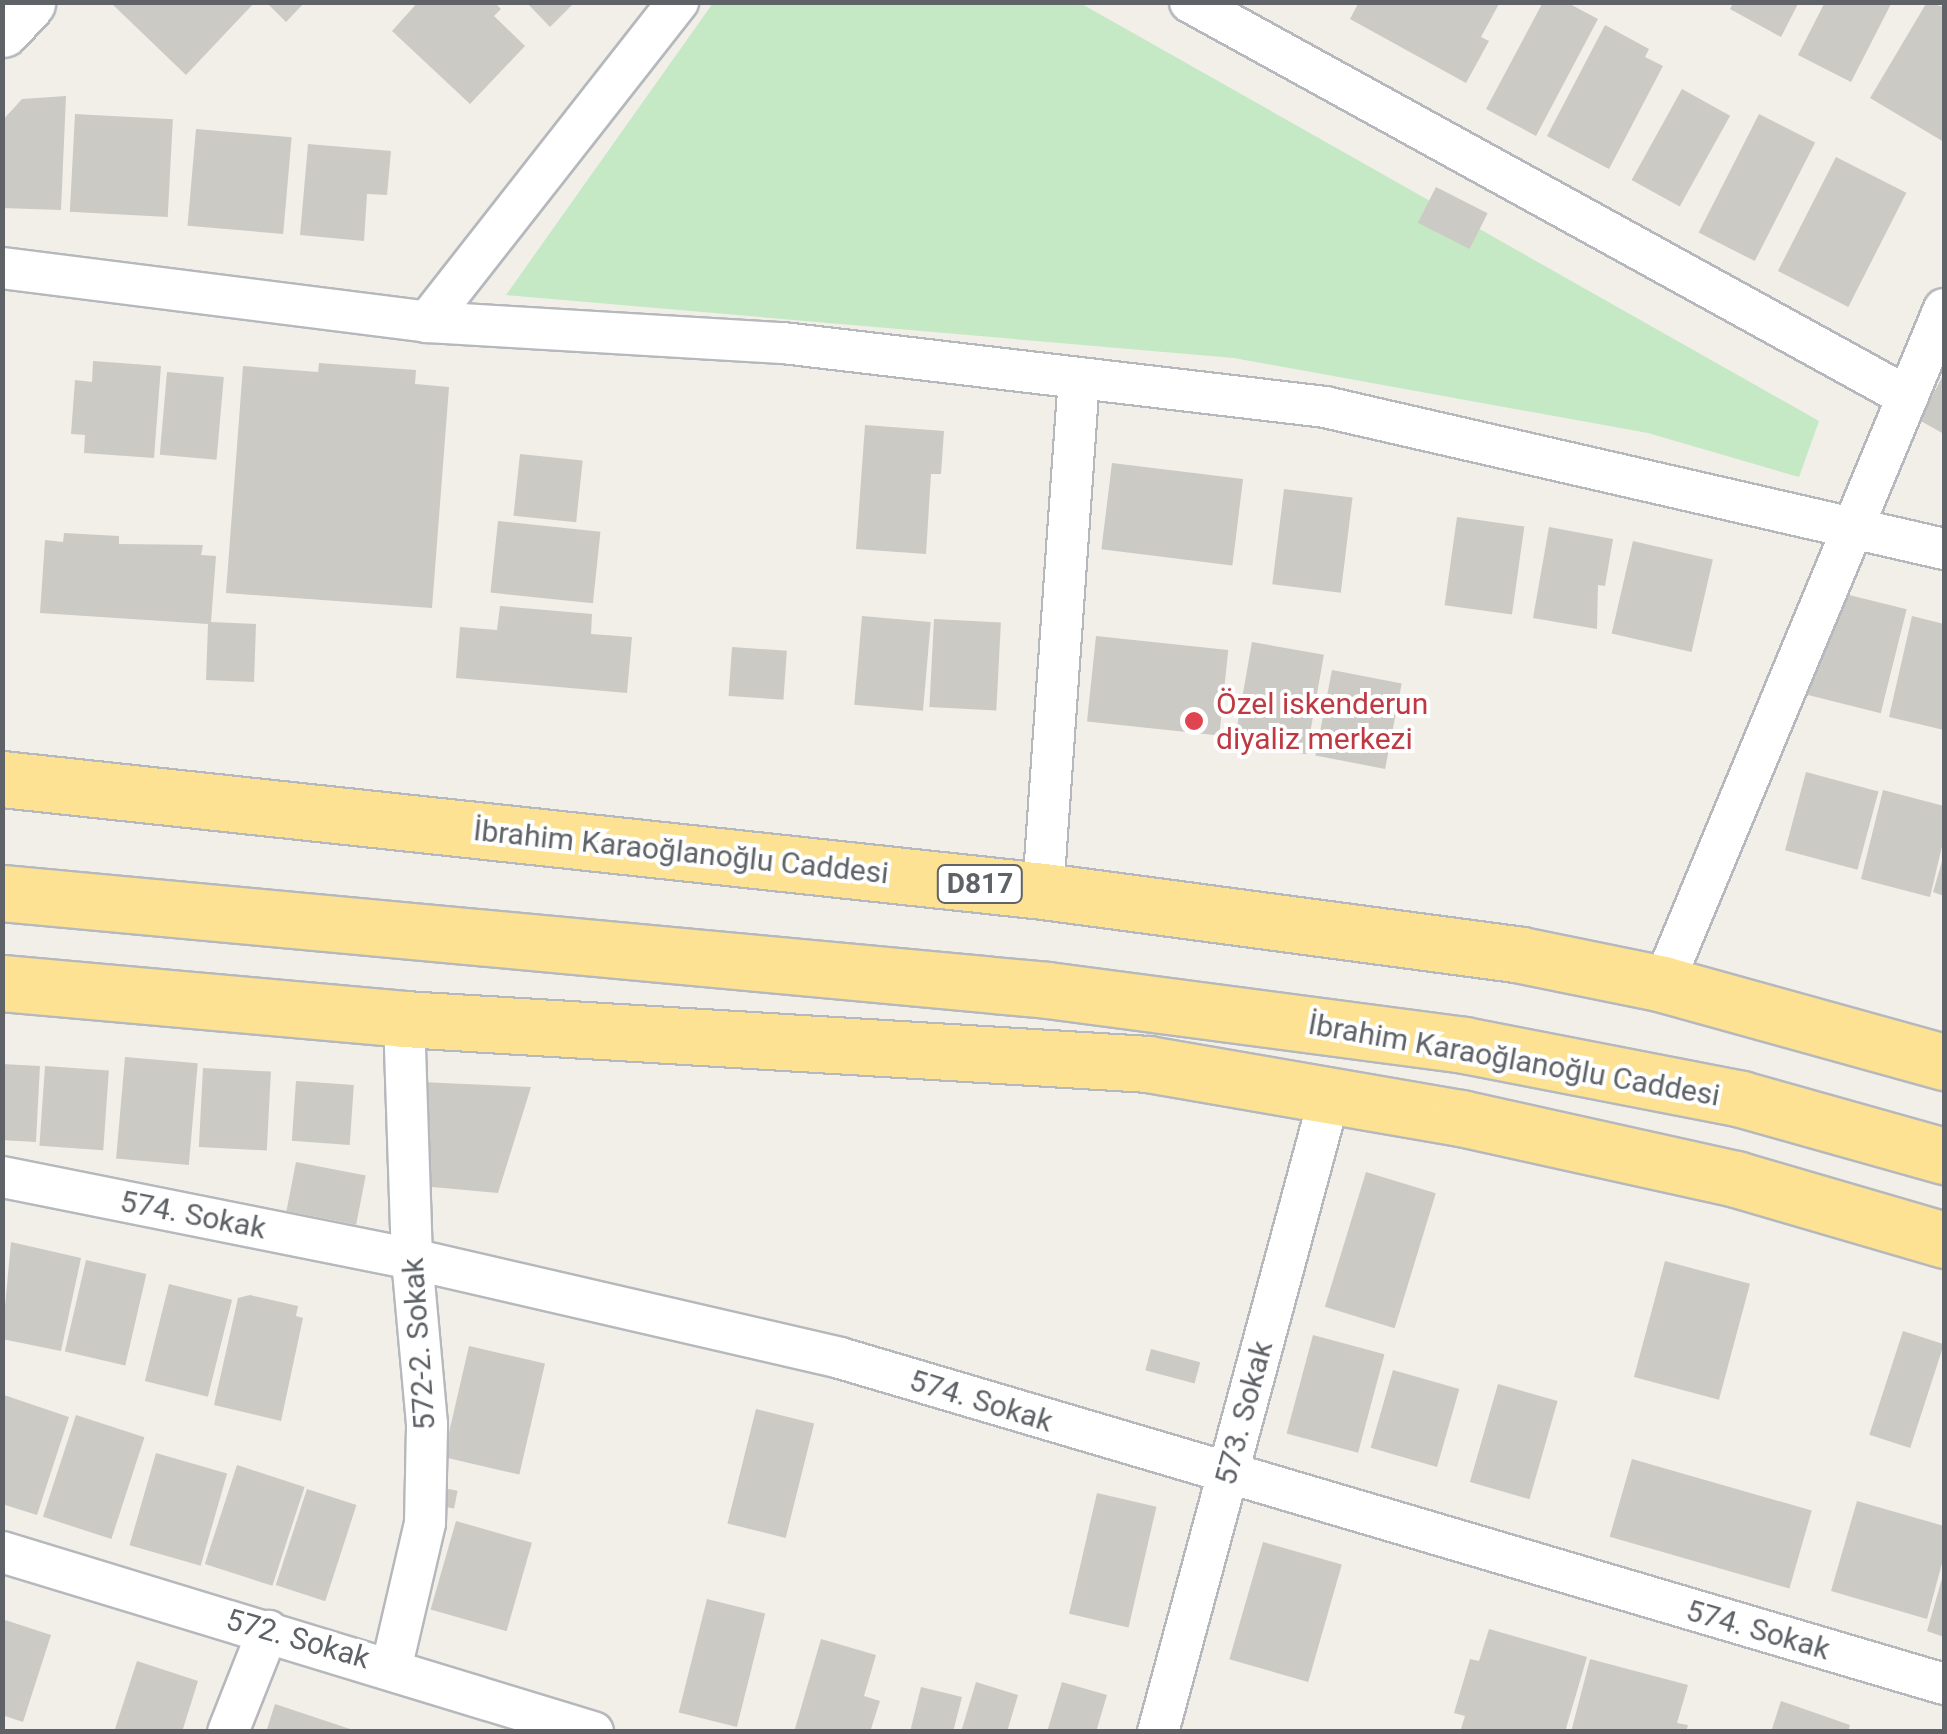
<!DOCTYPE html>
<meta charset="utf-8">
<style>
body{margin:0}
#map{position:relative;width:1947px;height:1734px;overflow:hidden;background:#f1efe8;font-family:Roboto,sans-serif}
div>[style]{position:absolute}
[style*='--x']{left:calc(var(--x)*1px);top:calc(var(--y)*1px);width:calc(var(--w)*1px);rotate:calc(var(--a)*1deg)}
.green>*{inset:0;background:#c5e8c5}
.building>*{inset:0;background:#cccac5;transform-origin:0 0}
.roads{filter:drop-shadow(2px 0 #b5b8bc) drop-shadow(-2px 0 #b5b8bc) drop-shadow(0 2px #b5b8bc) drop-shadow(0 -2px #b5b8bc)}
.street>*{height:40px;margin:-20px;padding:0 20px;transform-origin:20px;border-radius:20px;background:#fff}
.secondary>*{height:55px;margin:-27.5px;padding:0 27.5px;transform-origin:27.5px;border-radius:27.5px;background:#fff}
.highway>*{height:55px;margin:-27.5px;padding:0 27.5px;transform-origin:27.5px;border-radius:27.5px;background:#fde293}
.dots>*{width:28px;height:28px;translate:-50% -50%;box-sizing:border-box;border:5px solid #fff;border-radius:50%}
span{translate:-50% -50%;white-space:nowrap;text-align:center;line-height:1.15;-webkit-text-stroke:8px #fff;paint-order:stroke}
.shield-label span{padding:2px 8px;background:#fff;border:2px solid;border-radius:8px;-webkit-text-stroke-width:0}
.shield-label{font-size:28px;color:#5f6368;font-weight:700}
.health-label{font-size:30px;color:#be3a42}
.left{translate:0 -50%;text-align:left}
.street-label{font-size:30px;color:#5f6368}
.frame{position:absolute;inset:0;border:5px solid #5f6368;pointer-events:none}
</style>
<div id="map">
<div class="green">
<div style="clip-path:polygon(713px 3px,1080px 3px,1819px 421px,1799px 477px,1648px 433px,1234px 358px,506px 295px)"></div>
</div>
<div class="building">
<div style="clip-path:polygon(110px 2px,255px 2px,186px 75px)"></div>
<div style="clip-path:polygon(266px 2px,305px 2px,286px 22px)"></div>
<div style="clip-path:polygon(418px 2px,494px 2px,501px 9px,494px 16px,525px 46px,470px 104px,392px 31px)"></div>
<div style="clip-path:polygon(526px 2px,575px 2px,550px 27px)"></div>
<div style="clip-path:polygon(1359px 2px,1500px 2px,1481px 37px,1489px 41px,1466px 83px,1350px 19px)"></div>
<div style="clip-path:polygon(1543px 2px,1566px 2px,1598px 19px,1536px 136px,1486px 109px)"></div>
<div style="clip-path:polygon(1734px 2px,1799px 2px,1781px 37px,1730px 9px)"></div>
<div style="clip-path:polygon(1825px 2px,1892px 2px,1851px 82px,1798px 55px)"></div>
<div style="clip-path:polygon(1927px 2px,1944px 7px,1944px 142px,1870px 98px)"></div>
<div style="clip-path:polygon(1605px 25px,1649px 49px,1645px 57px,1663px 66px,1609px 169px,1547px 136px)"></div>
<div style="left:1682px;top:89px;width:55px;height:104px;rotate:29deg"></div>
<div style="clip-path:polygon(66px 96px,61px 210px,2px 208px,2px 121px,22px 99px)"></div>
<div style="left:75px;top:114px;width:98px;height:98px;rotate:3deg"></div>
<div style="left:1759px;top:114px;width:63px;height:133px;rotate:27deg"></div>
<div style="left:196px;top:129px;width:96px;height:97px;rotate:5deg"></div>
<div style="clip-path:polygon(308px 144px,391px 151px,387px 195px,367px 194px,364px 241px,300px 235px)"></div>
<div style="left:1836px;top:157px;width:79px;height:128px;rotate:27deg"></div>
<div style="left:1436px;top:187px;width:58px;height:40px;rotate:27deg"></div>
<div style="clip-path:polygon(93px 361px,161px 366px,154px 458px,84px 453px,85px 435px,71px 434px,75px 380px,92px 382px)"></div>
<div style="clip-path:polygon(319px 363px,416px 370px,415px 384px,449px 387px,432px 608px,226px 593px,243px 366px,318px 372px)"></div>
<div style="left:167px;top:372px;width:57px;height:83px;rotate:5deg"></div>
<div style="clip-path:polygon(1944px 374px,1944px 434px,1919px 420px)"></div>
<div style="clip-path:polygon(865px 425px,944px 431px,941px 474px,931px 474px,926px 554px,856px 549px)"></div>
<div style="left:520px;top:454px;width:63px;height:62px;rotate:6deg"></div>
<div style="left:1112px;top:463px;width:132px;height:87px;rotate:7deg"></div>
<div style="left:1284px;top:489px;width:69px;height:96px;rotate:7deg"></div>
<div style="left:1457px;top:517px;width:68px;height:89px;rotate:8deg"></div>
<div style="left:498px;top:521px;width:103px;height:72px;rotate:6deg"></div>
<div style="clip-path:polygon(1549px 527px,1613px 539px,1605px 586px,1598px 585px,1597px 629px,1533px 618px)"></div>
<div style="clip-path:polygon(64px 533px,119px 536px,119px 544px,203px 545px,201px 555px,216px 556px,211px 622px,256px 624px,254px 682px,206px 680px,208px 624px,40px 613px,45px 540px,63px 542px)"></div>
<div style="left:1633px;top:541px;width:82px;height:95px;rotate:13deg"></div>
<div style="left:1829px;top:590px;width:80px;height:107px;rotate:14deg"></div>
<div style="clip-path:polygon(500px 606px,592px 614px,591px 634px,632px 637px,627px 693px,456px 678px,460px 627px,497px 630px)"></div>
<div style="left:862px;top:616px;width:69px;height:89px;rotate:5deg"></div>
<div style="clip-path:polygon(1912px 616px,1944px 624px,1944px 730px,1889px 717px)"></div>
<div style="left:934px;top:619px;width:67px;height:88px;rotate:3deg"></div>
<div style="left:1096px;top:636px;width:133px;height:86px;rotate:6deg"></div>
<div style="left:1252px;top:642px;width:73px;height:101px;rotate:10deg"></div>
<div style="left:732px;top:647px;width:55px;height:49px;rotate:4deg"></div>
<div style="left:1332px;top:670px;width:71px;height:87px;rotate:11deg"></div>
<div style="left:1806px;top:772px;width:75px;height:81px;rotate:15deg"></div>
<div style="clip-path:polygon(1883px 790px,1944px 806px,1944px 838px,1930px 897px,1861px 879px)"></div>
<div style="clip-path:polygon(1943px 858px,1944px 858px,1944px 896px,1933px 892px)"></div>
<div style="left:125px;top:1057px;width:73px;height:102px;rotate:5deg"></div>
<div style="left:2px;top:1064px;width:38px;height:76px;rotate:3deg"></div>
<div style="left:45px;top:1066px;width:64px;height:80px;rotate:4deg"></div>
<div style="left:203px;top:1068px;width:68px;height:79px;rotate:3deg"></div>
<div style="left:296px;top:1081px;width:58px;height:60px;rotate:4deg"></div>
<div style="clip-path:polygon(421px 1082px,531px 1087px,498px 1193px,432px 1187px)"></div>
<div style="left:296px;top:1162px;width:71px;height:50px;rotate:11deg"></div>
<div style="left:1366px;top:1172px;width:73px;height:141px;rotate:17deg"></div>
<div style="clip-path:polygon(11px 1242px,81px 1258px,61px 1351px,2px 1339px)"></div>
<div style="left:86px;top:1260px;width:62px;height:94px;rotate:13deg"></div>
<div style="left:1665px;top:1261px;width:88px;height:120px;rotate:15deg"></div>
<div style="left:169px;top:1284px;width:65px;height:100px;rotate:14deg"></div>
<div style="clip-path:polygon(250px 1295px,298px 1306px,296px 1316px,303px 1318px,281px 1421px,214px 1405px,238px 1298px)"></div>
<div style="left:1903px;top:1331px;width:43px;height:109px;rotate:18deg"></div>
<div style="left:1313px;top:1335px;width:74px;height:102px;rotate:15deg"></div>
<div style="left:469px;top:1346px;width:78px;height:114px;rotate:13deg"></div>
<div style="left:1151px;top:1349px;width:51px;height:22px;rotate:15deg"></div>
<div style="left:1393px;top:1370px;width:69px;height:81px;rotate:16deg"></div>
<div style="left:1498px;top:1384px;width:62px;height:102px;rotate:16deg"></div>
<div style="clip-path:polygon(4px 1395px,69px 1417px,37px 1515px,2px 1504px)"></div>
<div style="left:756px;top:1409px;width:60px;height:118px;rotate:14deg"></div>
<div style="left:76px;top:1415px;width:72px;height:107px;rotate:18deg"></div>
<div style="left:156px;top:1453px;width:74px;height:96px;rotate:16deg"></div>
<div style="left:1632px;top:1459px;width:187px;height:81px;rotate:16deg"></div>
<div style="left:237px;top:1465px;width:71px;height:104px;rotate:18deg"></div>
<div style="left:433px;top:1486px;width:25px;height:18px;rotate:11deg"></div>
<div style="left:307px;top:1489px;width:52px;height:101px;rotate:18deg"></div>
<div style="left:1097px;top:1493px;width:61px;height:124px;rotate:13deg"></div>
<div style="clip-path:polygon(1857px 1501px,1944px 1526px,1944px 1556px,1927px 1619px,1831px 1591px)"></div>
<div style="left:456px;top:1521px;width:79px;height:92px;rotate:16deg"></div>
<div style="left:1263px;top:1542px;width:82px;height:122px;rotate:16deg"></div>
<div style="clip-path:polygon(1943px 1575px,1944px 1575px,1944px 1637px,1927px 1631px)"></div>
<div style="left:707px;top:1599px;width:60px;height:117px;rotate:14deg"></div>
<div style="clip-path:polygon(2px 1619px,51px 1635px,23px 1722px,2px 1715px)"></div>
<div style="clip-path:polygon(1489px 1629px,1587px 1657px,1565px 1732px,1460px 1732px,1465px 1716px,1454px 1713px,1470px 1659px,1479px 1661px)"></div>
<div style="clip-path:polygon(821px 1639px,876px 1655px,864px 1696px,880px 1701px,870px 1732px,794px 1732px)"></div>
<div style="clip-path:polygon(1590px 1659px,1688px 1685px,1677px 1723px,1688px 1725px,1686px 1732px,1571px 1732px)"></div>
<div style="clip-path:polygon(137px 1661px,198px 1681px,182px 1732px,114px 1732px)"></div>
<div style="clip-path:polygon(976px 1682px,1018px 1695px,1007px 1732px,961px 1732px)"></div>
<div style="clip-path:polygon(1062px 1682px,1107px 1695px,1096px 1732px,1047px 1732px)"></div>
<div style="clip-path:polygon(921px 1687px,962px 1697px,953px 1732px,910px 1732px)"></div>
<div style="clip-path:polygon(1781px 1701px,1850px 1725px,1848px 1732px,1771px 1732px)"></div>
<div style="clip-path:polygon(275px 1704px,356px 1731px,356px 1732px,266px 1732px)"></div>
</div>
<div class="roads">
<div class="street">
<div style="--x:1190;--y:2;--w:819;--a:28.82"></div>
<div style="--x:2;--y:268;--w:428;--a:7.2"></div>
<div style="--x:427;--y:322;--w:357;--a:3.4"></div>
<div style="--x:783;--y:343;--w:546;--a:6.73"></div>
<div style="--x:1325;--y:407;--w:635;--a:12.92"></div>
<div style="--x:427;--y:322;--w:407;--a:-51.9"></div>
<div style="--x:1043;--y:891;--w:514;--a:-85.99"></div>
<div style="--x:1663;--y:984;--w:731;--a:-67.4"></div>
<div style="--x:2;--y:1177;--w:418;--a:11.3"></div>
<div style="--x:412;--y:1259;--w:439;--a:13"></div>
<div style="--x:840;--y:1358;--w:1151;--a:16.45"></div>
<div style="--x:2;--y:1552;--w:618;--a:16.94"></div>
<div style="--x:392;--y:1665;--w:146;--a:-76.9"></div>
<div style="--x:425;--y:1523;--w:99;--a:-88.8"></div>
<div style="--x:427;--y:1424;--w:166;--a:-95.2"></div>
<div style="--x:412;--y:1259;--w:240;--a:-91.9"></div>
<div style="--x:228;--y:1732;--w:109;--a:-68.4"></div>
<div style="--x:1158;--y:1732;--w:660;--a:-74.89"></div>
</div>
<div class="secondary">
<div style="--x:2;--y:29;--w:37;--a:-47"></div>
</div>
<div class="highway">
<div style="--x:2;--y:779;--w:1047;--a:6.14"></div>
<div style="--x:1043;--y:891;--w:482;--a:7.6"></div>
<div style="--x:1521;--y:955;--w:145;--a:11.5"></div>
<div style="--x:1663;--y:984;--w:292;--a:15.5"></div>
<div style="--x:2;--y:893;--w:1050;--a:5.3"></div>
<div style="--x:1048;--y:990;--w:420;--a:7.5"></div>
<div style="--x:1464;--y:1045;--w:282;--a:11"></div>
<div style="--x:1741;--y:1099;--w:211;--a:15.7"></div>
<div style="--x:2;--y:983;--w:404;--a:5.1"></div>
<div style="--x:404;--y:1019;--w:745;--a:3.46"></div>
<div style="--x:1148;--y:1064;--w:318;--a:9.8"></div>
<div style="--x:1461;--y:1118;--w:282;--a:12.5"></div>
<div style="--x:1736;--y:1179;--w:217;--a:16.3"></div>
</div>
</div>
<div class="dots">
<div style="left:1194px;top:721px;background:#e0444e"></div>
</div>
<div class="shield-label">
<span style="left:980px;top:884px">D817</span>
</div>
<div class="health-label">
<span class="left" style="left:1216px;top:721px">Özel iskenderun<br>diyaliz merkezi</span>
</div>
<div class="street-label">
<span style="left:681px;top:852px;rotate:6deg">İbrahim Karaoğlanoğlu Caddesi</span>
<span style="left:1514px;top:1060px;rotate:10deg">İbrahim Karaoğlanoğlu Caddesi</span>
<span style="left:193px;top:1215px;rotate:11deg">574. Sokak</span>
<span style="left:419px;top:1344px;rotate:-94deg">572-2. Sokak</span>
<span style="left:981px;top:1401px;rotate:17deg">574. Sokak</span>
<span style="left:1244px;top:1413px;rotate:-75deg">573. Sokak</span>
<span style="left:1758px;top:1630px;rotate:16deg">574. Sokak</span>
<span style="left:298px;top:1639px;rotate:16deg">572. Sokak</span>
</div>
<div class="frame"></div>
</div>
